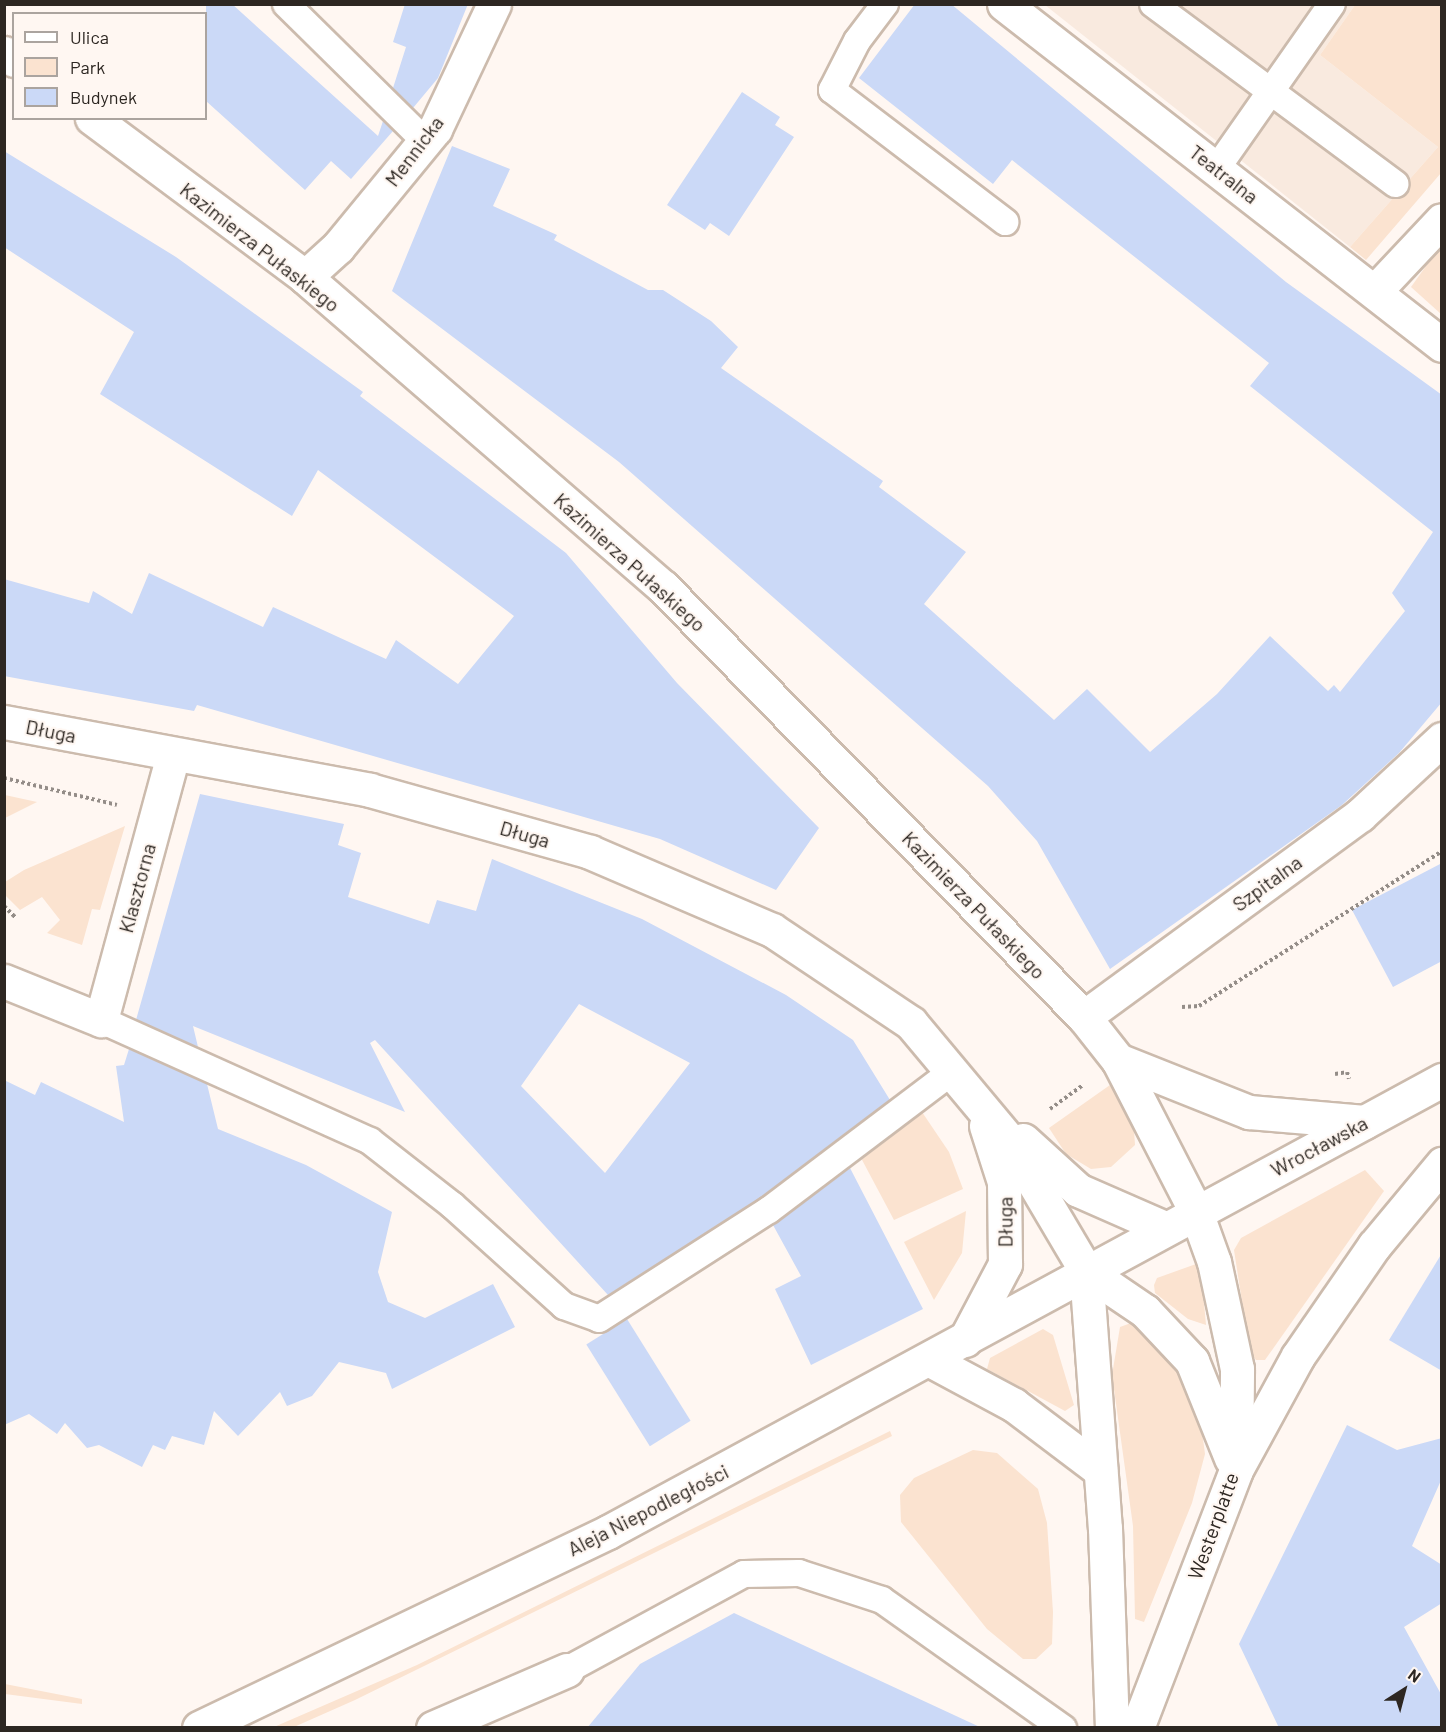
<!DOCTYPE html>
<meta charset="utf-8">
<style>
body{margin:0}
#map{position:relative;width:1446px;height:1732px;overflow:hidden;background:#fff7f2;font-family:Barlow,sans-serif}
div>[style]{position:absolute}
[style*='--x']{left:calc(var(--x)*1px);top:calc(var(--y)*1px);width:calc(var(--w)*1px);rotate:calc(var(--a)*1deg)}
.built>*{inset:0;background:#f9eadf}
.green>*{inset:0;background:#fbe3d0}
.building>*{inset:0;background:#cbd9f7;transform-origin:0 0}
.path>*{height:4px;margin-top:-2px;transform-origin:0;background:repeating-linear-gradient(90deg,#948d88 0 3px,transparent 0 6px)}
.roads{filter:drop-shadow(2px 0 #ccbbad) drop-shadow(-2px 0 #ccbbad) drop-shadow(0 2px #ccbbad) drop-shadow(0 -2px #ccbbad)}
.lane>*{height:26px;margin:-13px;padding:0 13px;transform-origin:13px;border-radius:13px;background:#fff}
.street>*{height:33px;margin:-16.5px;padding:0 16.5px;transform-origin:16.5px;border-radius:16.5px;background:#fff}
.secondary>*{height:33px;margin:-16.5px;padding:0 16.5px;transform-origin:16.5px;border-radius:16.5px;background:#fff}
span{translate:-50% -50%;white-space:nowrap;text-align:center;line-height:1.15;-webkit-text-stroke:4.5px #fff7f2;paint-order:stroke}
.street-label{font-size:20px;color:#2d2722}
.frame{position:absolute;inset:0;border:6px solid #2d2722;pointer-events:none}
.legend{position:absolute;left:12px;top:12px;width:195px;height:108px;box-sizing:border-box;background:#fff7f2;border:2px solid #aba49f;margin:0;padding:8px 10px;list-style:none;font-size:18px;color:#2d2722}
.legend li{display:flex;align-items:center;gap:12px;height:30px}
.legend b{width:30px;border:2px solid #aba49f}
.north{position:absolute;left:1374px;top:1660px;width:60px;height:60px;-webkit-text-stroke:4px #fff7f2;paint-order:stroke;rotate:36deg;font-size:16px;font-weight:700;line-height:24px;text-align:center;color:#2d2722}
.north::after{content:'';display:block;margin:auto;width:21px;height:27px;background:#2d2722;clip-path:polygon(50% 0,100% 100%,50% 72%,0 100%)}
</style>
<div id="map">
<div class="built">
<div style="clip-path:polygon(1045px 5px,1355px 5px,1320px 55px,1438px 147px,1350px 247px)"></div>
</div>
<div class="green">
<div style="clip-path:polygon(1355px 5px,1441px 5px,1441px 173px,1366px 260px,1350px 247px,1438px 147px,1320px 55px)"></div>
<div style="clip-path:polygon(1441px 245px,1441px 314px,1411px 287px)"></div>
<div style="clip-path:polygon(5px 795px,37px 802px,5px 818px)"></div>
<div style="clip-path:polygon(125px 826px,100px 910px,92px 909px,82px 945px,47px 933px,60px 920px,42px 897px,20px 910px,5px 895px,5px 882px,24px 870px)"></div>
<div style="clip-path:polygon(1110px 1085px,1133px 1116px,1135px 1145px,1111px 1167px,1091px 1169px,1066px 1154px,1049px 1128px)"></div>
<div style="clip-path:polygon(922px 1112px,949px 1152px,963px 1189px,894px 1220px,861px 1158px)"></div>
<div style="clip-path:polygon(1365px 1170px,1384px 1191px,1265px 1360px,1256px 1360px,1250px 1353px,1234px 1250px,1241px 1238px)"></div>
<div style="clip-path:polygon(966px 1211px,962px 1253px,934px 1300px,904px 1242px)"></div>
<div style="clip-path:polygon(1196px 1264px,1201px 1270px,1206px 1325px,1188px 1319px,1155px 1293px,1154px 1285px,1157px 1278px)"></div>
<div style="clip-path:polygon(1131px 1323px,1181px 1371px,1201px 1424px,1205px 1454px,1192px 1503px,1144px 1622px,1135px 1619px,1133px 1526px,1112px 1375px,1120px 1327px)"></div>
<div style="clip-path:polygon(1043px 1329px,1053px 1335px,1074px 1405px,1065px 1411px,987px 1369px,990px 1358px)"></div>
<div style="clip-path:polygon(890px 1431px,892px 1436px,355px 1700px,294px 1727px,274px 1727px,417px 1665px)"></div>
<div style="clip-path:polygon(973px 1450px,997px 1453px,1038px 1489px,1047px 1523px,1053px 1612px,1052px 1644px,1036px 1659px,1023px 1659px,987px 1629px,901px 1522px,900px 1495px,914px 1478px)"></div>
<div style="clip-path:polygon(5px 1684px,82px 1699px,82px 1704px,5px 1694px)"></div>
</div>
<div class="building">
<div style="clip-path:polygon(206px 4px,232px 4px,378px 136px,383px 121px,393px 131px,351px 179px,331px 161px,305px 190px,206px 101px)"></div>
<div style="clip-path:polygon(405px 4px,468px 4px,438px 78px,413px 108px,393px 88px,406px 47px,393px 42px)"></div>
<div style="clip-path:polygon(915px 4px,951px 4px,1286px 282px,1442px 395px,1442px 702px,1399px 753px,1342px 805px,1110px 969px,1037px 841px,988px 786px,619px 462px,392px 291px,452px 146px,510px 169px,493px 206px,557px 235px,554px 240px,648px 290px,663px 290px,711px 321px,738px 347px,721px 368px,883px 481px,879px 487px,966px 552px,924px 604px,1054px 720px,1087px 689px,1150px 752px,1217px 694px,1270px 636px,1328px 691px,1334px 685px,1340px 692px,1405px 611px,1392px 593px,1433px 532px,1250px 386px,1269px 363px,1012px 160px,993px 184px,859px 78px)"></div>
<div style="clip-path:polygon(742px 92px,780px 117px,775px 125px,794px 137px,729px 236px,710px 223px,705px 230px,667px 205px)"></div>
<div style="clip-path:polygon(4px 151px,176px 257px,363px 392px,360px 396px,566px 553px,677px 683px,819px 828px,776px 890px,660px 839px,197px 705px,194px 711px,4px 676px,4px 579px,89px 603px,93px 591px,132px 614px,149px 573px,263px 627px,273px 607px,386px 659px,396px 640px,458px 684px,514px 616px,318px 470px,292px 516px,100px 394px,134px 332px,4px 247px)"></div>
<div style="clip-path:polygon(evenodd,200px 794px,344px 824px,338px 845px,361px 853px,348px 897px,429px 924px,437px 900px,476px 911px,492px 859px,642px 919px,786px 995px,853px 1040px,890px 1100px,760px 1198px,608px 1295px,375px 1040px,370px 1043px,405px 1112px,193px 1026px,198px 1047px,136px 1020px,200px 794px,579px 1004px,690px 1063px,605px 1173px,521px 1086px,579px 1004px)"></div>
<div style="clip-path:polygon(1442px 863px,1442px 961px,1393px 987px,1352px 910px)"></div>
<div style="clip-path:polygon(129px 1049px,207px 1084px,218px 1129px,306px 1165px,392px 1212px,378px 1272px,388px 1302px,425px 1318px,493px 1284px,515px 1327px,392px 1389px,386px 1373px,339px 1362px,312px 1396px,287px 1406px,280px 1392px,238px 1436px,214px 1411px,204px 1445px,172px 1436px,165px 1450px,153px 1445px,142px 1467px,99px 1445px,87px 1448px,65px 1423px,57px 1434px,29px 1414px,4px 1425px,4px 1080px,35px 1095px,41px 1082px,124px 1122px,116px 1066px,124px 1065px)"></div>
<div style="clip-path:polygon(850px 1168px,923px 1309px,811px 1365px,775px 1289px,801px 1276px,773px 1225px)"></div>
<div style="clip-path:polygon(1442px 1253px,1442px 1371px,1389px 1340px)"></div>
<div style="left:627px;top:1319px;width:120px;height:48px;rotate:58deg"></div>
<div style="clip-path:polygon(1347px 1425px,1397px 1450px,1442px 1438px,1442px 1478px,1412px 1546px,1442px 1565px,1442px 1603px,1404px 1627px,1442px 1696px,1442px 1728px,1279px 1728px,1239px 1644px)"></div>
<div style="clip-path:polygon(734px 1613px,982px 1728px,587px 1728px,640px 1664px)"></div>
</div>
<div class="path">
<div style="--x:4;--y:778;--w:116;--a:13.4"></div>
<div style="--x:4;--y:906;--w:17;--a:45"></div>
<div style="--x:1182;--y:1007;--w:17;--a:-3"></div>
<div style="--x:1199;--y:1006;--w:288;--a:-32.5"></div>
<div style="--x:1335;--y:1074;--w:12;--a:-9"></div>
<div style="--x:1347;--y:1072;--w:7;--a:74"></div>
<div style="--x:1050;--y:1109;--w:41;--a:-36"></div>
</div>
<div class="roads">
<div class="lane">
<div style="--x:286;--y:4;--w:195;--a:44.6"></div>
<div style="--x:885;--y:4;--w:46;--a:127.1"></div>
<div style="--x:857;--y:41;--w:55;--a:117"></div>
<div style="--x:832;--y:90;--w:218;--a:37.3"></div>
<div style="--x:1153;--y:4;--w:302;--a:36.6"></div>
<div style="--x:1217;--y:168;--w:200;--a:-55"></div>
<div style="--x:101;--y:1020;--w:295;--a:24.2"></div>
<div style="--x:370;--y:1141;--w:104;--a:38"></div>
<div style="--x:452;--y:1205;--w:151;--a:42"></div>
<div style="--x:564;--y:1306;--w:37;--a:20"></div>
<div style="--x:599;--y:1319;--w:202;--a:-32.7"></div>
<div style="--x:769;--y:1210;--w:231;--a:-37.1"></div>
<div style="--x:567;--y:1670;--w:201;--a:-28.5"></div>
<div style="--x:744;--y:1574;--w:55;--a:-1"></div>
<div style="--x:799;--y:1573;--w:87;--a:18"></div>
<div style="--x:882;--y:1600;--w:222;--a:35.3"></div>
</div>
<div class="street">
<div style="--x:1004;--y:4;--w:555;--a:37.9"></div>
<div style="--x:4;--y:53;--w:12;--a:35"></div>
<div style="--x:92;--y:118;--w:266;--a:36.7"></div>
<div style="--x:305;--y:277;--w:474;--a:40.9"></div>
<div style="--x:663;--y:587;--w:602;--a:45.61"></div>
<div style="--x:1084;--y:1017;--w:55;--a:51.7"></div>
<div style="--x:1118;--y:1060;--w:171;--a:62.8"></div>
<div style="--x:305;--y:277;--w:45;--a:-42.3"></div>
<div style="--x:338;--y:247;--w:153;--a:-50.6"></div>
<div style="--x:435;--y:129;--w:138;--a:-64.7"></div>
<div style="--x:1376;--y:290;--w:96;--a:-46.7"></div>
<div style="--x:4;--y:722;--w:372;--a:10.5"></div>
<div style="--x:370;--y:790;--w:229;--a:15.7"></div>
<div style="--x:590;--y:852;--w:198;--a:23.2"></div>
<div style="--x:772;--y:930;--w:167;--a:33.8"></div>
<div style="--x:911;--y:1023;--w:151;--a:50.1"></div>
<div style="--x:1008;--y:1139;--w:153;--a:59.4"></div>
<div style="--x:4;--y:981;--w:105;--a:21.9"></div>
<div style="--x:101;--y:1020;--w:275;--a:-74.8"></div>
<div style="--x:1084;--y:1017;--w:342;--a:-36.2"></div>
<div style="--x:1360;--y:815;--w:112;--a:-42.8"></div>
<div style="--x:1118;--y:1060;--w:141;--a:21.7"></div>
<div style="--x:1249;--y:1112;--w:116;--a:4.9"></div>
<div style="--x:1023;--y:1140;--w:74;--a:42.3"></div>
<div style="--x:1078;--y:1190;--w:95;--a:23.6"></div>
<div style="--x:965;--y:1340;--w:86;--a:-62.2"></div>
<div style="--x:1005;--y:1264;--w:82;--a:-90.7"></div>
<div style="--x:1004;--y:1182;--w:59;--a:-107.8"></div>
<div style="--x:433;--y:1728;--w:146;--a:-23.4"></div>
</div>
<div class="secondary">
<div style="--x:1086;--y:1271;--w:258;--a:85.8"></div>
<div style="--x:1105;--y:1528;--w:200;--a:88"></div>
<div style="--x:1086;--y:1271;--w:71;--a:34.1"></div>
<div style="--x:1145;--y:1311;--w:69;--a:46.8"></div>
<div style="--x:1192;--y:1361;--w:105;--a:68.1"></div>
<div style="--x:930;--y:1360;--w:95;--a:28.2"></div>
<div style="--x:1014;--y:1405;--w:108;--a:37.1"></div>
<div style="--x:1238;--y:1466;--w:125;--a:-61.4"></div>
<div style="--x:1298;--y:1356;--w:134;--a:-55.4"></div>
<div style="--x:1374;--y:1246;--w:107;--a:-50.3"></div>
<div style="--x:199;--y:1728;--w:454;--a:-25.6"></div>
<div style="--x:608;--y:1532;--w:949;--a:-28.46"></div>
<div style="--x:1137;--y:1728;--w:276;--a:-69"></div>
<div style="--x:1236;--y:1470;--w:101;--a:-89.4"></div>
<div style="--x:1237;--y:1369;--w:109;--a:-102.1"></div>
<div style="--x:1214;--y:1262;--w:53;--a:-109.8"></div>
</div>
</div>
<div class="street-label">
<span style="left:414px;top:151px;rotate:-53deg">Mennicka</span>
<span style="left:1224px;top:174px;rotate:38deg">Teatralna</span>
<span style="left:260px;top:247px;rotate:38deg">Kazimierza Pułaskiego</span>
<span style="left:630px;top:562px;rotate:42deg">Kazimierza Pułaskiego</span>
<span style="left:51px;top:731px;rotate:11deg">Długa</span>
<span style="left:525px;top:834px;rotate:16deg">Długa</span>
<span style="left:1267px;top:883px;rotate:-36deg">Szpitalna</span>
<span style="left:137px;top:888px;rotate:-75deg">Klasztorna</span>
<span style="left:974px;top:905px;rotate:46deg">Kazimierza Pułaskiego</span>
<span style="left:1319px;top:1146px;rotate:-28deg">Wrocławska</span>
<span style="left:1005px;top:1222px;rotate:-90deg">Długa</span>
<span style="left:648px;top:1510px;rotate:-27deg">Aleja Niepodległości</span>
<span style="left:1213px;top:1526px;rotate:-70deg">Westerplatte</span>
</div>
<div class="frame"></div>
<ul class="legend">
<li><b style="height:8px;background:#fff"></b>Ulica</li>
<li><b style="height:16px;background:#fbe3d0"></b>Park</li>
<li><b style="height:16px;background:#cbd9f7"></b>Budynek</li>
</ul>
<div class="north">N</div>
</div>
